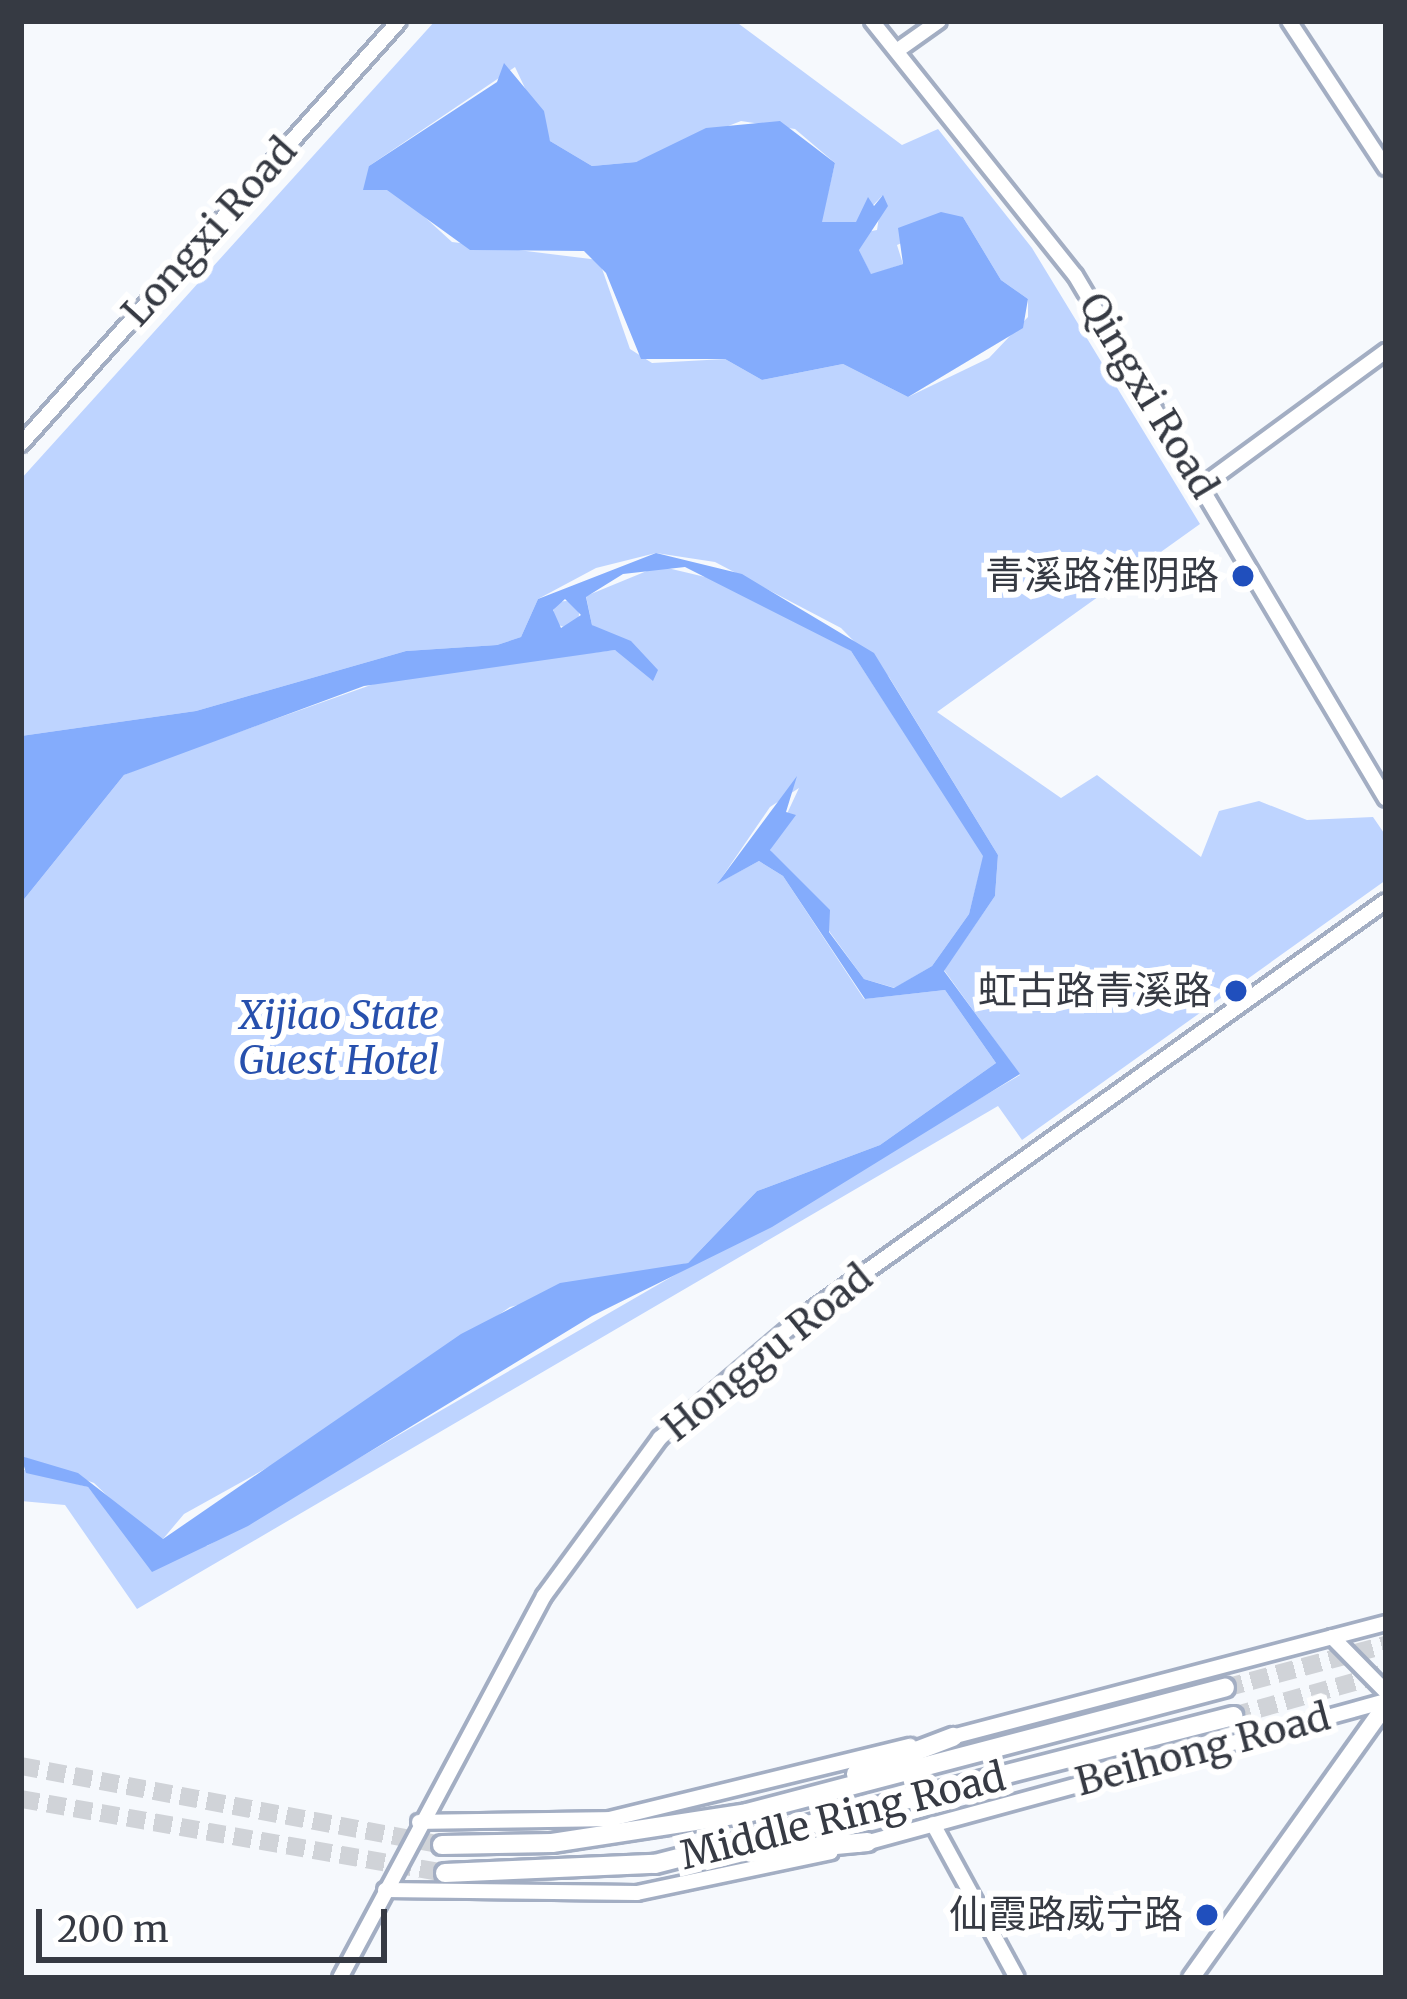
<!DOCTYPE html>
<meta charset="utf-8">
<style>
body{margin:0}
#map{position:relative;width:1407px;height:1999px;overflow:hidden;background:#f6f9fd;font-family:Merriweather,"Noto Sans SC",serif}
div>[style]{position:absolute}
[style*='--x']{left:calc(var(--x)*1px);top:calc(var(--y)*1px);width:calc(var(--w)*1px);rotate:calc(var(--a)*1deg)}
.green>*{inset:0;background:#bed4ff}
.round{border-radius:50%}
.water>*{inset:0;background:#84acfc}
.highway-tunnel>*{height:18px;margin-top:-9px;transform-origin:0;background:repeating-linear-gradient(90deg,#d0d3d8 0 18px,transparent 0 27px)}
.roads{filter:drop-shadow(3px 0 #a3aec3) drop-shadow(-3px 0 #a3aec3) drop-shadow(0 3px #a3aec3) drop-shadow(0 -3px #a3aec3)}
.minor>*{height:14px;margin:-7px;padding:0 7px;transform-origin:7px;border-radius:7px;background:#fff}
.major>*{height:16px;margin:-8px;padding:0 8px;transform-origin:8px;border-radius:8px;background:#fff}
.highway>*{height:18px;margin:-9px;padding:0 9px;transform-origin:9px;border-radius:9px;background:#fff}
.dots>*{width:33px;height:33px;translate:-50% -50%;box-sizing:border-box;border:6px solid #fff;border-radius:50%}
span{translate:-50% -50%;white-space:nowrap;text-align:center;line-height:1.15;-webkit-text-stroke:12px #fff;paint-order:stroke}
.street-label{font-size:39px;color:#363a43}
.poi-label{font-size:39px;color:#363a43}
.right{translate:-100% -50%;text-align:right}
.park-label{font-size:39px;color:#2750ad;font-style:italic}
.frame{position:absolute;inset:0;border:24px solid #363a43;pointer-events:none}
.scale{position:absolute;left:36px;top:1909px;width:351px;height:54px;box-sizing:border-box;border:6px solid #363a43;border-top:0;padding-left:15px;font-size:36px;line-height:42px;white-space:nowrap;color:#363a43;-webkit-text-stroke:9px #fff;paint-order:stroke}
</style>
<div id="map">
<div class="green">
<div style="clip-path:polygon(evenodd,435px 21px,735px 21px,902px 145px,938px 129px,1032px 248px,1200px 524px,937px 712px,1061px 798px,1097px 775px,1201px 857px,1219px 811px,1259px 801px,1307px 820px,1373px 817px,1386px 836px,1386px 880px,1022px 1140px,998px 1106px,137px 1609px,65px 1505px,21px 1501px,21px 1469px,88px 1487px,130px 1540px,207px 1546px,1020px 1075px,944px 970px,995px 896px,998px 855px,889px 677px,841px 628px,715px 562px,656px 553px,596px 568px,538px 599px,521px 637px,497px 645px,406px 651px,196px 711px,21px 736px,21px 479px,435px 21px,515px 67px,550px 141px,592px 166px,636px 162px,741px 121px,795px 129px,835px 163px,821px 222px,857px 222px,882px 196px,877px 230px,861px 233px,859px 250px,871px 275px,903px 264px,897px 245px,963px 217px,1001px 280px,1028px 299px,1028px 317px,989px 358px,908px 397px,843px 364px,762px 380px,725px 359px,652px 363px,630px 349px,599px 260px,452px 242px,369px 166px,515px 67px)"></div>
<div style="clip-path:polygon(659px 566px,739px 585px,851px 651px,984px 855px,969px 914px,932px 966px,895px 988px,864px 979px,770px 850px,799px 788px,770px 807px,718px 883px,759px 861px,783px 876px,864px 999px,945px 990px,996px 1063px,880px 1145px,757px 1191px,688px 1263px,510px 1307px,324px 1436px,184px 1514px,163px 1539px,149px 1536px,94px 1483px,21px 1456px,21px 903px,124px 775px,149px 764px,399px 675px,615px 650px,643px 662px,592px 625px,586px 596px)"></div>
<div class="round" style="left:553px;top:601px;width:26px;height:26px"></div>
</div>
<div class="water">
<div style="clip-path:polygon(504px 63px,544px 111px,550px 141px,592px 166px,636px 162px,706px 128px,780px 121px,835px 163px,822px 222px,856px 222px,868px 197px,874px 206px,883px 195px,888px 206px,859px 250px,871px 274px,903px 264px,898px 228px,941px 212px,963px 217px,1001px 280px,1028px 299px,1023px 328px,908px 397px,843px 364px,762px 380px,725px 359px,641px 359px,606px 273px,584px 251px,470px 250px,387px 190px,363px 190px,369px 166px,497px 82px)"></div>
<div style="clip-path:polygon(evenodd,656px 553px,742px 574px,874px 653px,998px 855px,995px 896px,944px 971px,1020px 1074px,772px 1227px,592px 1316px,248px 1526px,152px 1572px,88px 1487px,26px 1473px,21px 1456px,78px 1473px,163px 1539px,461px 1334px,560px 1283px,688px 1263px,757px 1191px,880px 1145px,996px 1063px,945px 990px,865px 999px,783px 876px,759px 861px,717px 884px,797px 776px,786px 812px,796px 815px,770px 850px,830px 910px,829px 932px,864px 979px,894px 988px,932px 966px,969px 914px,983px 856px,851px 651px,685px 567px,623px 574px,586px 597px,592px 625px,631px 641px,658px 670px,653px 681px,615px 650px,364px 686px,124px 775px,21px 903px,21px 736px,196px 711px,406px 651px,497px 645px,521px 637px,538px 599px,656px 553px,565px 599px,581px 615px,561px 628px,553px 610px,565px 599px)"></div>
</div>
<div class="highway-tunnel">
<div style="--x:1225;--y:1688;--w:167;--a:-15"></div>
<div style="--x:1233;--y:1716;--w:159;--a:-15.7"></div>
<div style="--x:21;--y:1766;--w:428;--a:10.6"></div>
<div style="--x:21;--y:1799;--w:430;--a:9.9"></div>
</div>
<div class="roads">
<div class="minor">
<div style="--x:872;--y:21;--w:325;--a:51.4"></div>
<div style="--x:1075;--y:275;--w:609;--a:59.31"></div>
<div style="--x:1289;--y:21;--w:176;--a:56.6"></div>
<div style="--x:898;--y:50;--w:50;--a:-35.3"></div>
<div style="--x:21;--y:444;--w:567;--a:-48.22"></div>
<div style="--x:1202;--y:486;--w:228;--a:-36.3"></div>
<div style="--x:1332;--y:1637;--w:77;--a:45.5"></div>
<div style="--x:944;--y:1739;--w:457;--a:-14.7"></div>
<div style="--x:419;--y:1822;--w:191;--a:-0.9"></div>
<div style="--x:610;--y:1819;--w:309;--a:-13.7"></div>
<div style="--x:933;--y:1824;--w:175;--a:61.4"></div>
<div style="--x:858;--y:1845;--w:547;--a:-15.26"></div>
<div style="--x:385;--y:1890;--w:252;--a:0.7"></div>
<div style="--x:637;--y:1893;--w:198;--a:-11.9"></div>
<div style="--x:340;--y:1978;--w:433;--a:-61.9"></div>
<div style="--x:544;--y:1596;--w:196;--a:-53.7"></div>
<div style="--x:660;--y:1438;--w:185;--a:-40.4"></div>
<div style="--x:801;--y:1318;--w:718;--a:-35.48"></div>
</div>
<div class="major">
<div style="--x:1191;--y:1978;--w:335;--a:-54.5"></div>
</div>
<div class="highway">
<div style="--x:856;--y:1774;--w:104;--a:-20.9"></div>
<div style="--x:442;--y:1845;--w:110;--a:-1"></div>
<div style="--x:552;--y:1843;--w:197;--a:-8.7"></div>
<div style="--x:747;--y:1813;--w:494;--a:-14.7"></div>
<div style="--x:751;--y:1853;--w:117;--a:-5.4"></div>
<div style="--x:445;--y:1873;--w:210;--a:-2.5"></div>
<div style="--x:655;--y:1864;--w:597;--a:-14.36"></div>
</div>
</div>
<div class="dots">
<div style="left:1243px;top:576px;background:#204fbd"></div>
<div style="left:1236px;top:991px;background:#204fbd"></div>
<div style="left:1207px;top:1915px;background:#204fbd"></div>
</div>
<div class="street-label">
<span style="left:210px;top:232px;rotate:-48deg">Longxi Road</span>
<span style="left:1148px;top:396px;rotate:59deg">Qingxi Road</span>
<span style="left:768px;top:1353px;rotate:-39deg">Honggu Road</span>
<span style="left:1203px;top:1750px;rotate:-15deg">Beihong Road</span>
<span style="left:843px;top:1817px;rotate:-14deg">Middle Ring Road</span>
</div>
<div class="poi-label">
<span class="right" style="left:1219px;top:576px">青溪路淮阴路</span>
<span class="right" style="left:1212px;top:991px">虹古路青溪路</span>
<span class="right" style="left:1183px;top:1915px">仙霞路威宁路</span>
</div>
<div class="park-label">
<span style="left:339px;top:1039px">Xijiao State<br>Guest Hotel</span>
</div>
<div class="frame"></div>
<div class="scale">200 m</div>
</div>
